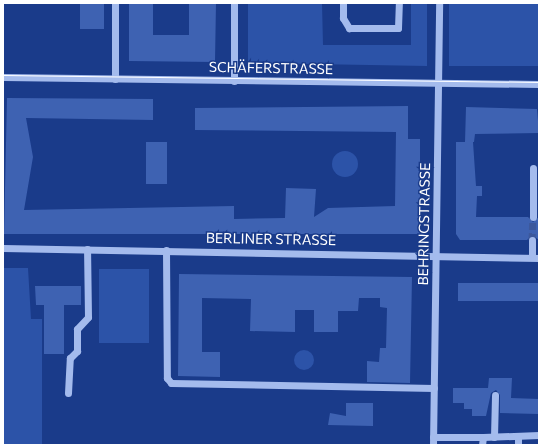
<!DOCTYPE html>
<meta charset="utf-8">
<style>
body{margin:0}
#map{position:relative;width:542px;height:448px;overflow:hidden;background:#1a3b8a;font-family:Commissioner,sans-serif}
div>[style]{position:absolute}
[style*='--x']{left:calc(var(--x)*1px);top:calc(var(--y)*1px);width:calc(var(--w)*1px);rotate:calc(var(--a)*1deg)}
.green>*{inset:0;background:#2c53a8;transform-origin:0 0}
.round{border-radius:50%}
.building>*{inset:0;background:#3e62b2;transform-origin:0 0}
.minor-tunnel>*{height:7px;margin-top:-3.5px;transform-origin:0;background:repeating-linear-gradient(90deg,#3c589c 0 7px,transparent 0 10.5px)}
.minor>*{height:7px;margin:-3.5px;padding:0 3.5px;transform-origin:3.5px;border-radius:3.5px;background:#a4bbed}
.tram>*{height:1px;margin:-0.5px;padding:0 0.5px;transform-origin:0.5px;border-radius:0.5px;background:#fff}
span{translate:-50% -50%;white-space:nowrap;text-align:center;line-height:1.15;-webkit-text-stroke:3px #1a3b8a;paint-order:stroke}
.street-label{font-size:14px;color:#fff}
.frame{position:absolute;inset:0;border:4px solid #fff;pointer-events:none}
</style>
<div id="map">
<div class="green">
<div style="clip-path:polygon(248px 3px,322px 3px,323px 45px,411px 45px,411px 3px,427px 3px,427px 66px,248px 63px)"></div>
<div style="left:449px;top:3px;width:90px;height:63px"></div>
<div class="round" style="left:332px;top:151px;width:26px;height:26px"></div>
<div style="clip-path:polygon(3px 268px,28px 268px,31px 319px,42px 319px,42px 445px,3px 445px)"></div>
<div style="left:99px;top:269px;width:50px;height:74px"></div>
<div class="round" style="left:294px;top:350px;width:20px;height:20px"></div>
</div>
<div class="building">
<div style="left:80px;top:3px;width:24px;height:26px"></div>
<div style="clip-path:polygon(129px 3px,153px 3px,153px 35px,189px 35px,189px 3px,216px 3px,215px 62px,129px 61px)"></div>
<div style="clip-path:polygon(7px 98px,153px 99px,153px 120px,26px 118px,33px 157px,24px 210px,234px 206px,234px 219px,285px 218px,286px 188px,316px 189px,314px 217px,328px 208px,395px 206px,396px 132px,195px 130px,195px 108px,408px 106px,408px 139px,420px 139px,420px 234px,4px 234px)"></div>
<div style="clip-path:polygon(466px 107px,537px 109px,539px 133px,475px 134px,474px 142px,465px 142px)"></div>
<div style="left:146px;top:142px;width:21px;height:42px"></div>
<div style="clip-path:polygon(456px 142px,473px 142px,476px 186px,482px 186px,482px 196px,477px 196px,476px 217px,528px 217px,533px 222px,539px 217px,539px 240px,532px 235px,527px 240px,460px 240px,456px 234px)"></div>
<div style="clip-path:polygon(179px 274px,412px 277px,410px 383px,367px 382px,367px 361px,379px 362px,380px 348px,386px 348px,387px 308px,380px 307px,380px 298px,359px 298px,358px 311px,338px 311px,338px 332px,314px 332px,314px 310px,295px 310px,295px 332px,250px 331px,251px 299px,202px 298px,202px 352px,220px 352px,220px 377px,178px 376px)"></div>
<div style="left:458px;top:283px;width:81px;height:18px"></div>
<div style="clip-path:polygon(35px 286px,81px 286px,81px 305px,64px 305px,64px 354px,44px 354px,44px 305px,36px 305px)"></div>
<div style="clip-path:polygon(489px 378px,512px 378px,511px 398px,539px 399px,539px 414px,500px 413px,500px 395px,496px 390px,491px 393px,486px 416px,472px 416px,472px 409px,464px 409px,464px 403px,453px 403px,453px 388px,488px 388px)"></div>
<div style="clip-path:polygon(346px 403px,373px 403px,373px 426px,328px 425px,330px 413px,346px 416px)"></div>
</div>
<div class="minor-tunnel">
<div style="--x:532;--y:240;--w:23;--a:-88"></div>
</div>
<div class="minor">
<div style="--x:234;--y:3;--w:78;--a:90"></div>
<div style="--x:343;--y:3;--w:15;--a:90"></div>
<div style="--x:343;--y:18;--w:12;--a:59"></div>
<div style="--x:349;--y:28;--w:49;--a:0"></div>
<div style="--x:398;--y:28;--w:25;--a:-88"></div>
<div style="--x:3;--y:77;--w:536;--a:0.75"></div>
<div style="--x:115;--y:79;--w:76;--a:-90"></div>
<div style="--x:533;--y:217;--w:49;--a:-90"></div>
<div style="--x:3;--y:248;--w:536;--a:1.07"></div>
<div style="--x:166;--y:250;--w:128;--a:89.6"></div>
<div style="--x:167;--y:378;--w:6;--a:51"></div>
<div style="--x:171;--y:383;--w:263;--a:1.1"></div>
<div style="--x:532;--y:257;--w:17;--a:-90"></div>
<div style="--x:68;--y:393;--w:35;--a:-87"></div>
<div style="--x:70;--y:358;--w:10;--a:-45"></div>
<div style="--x:77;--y:351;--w:22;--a:-90"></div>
<div style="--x:77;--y:329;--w:16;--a:-47"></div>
<div style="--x:88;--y:317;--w:68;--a:-90.8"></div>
<div style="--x:518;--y:436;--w:9;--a:90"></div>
<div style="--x:433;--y:437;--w:50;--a:0"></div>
<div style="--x:483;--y:437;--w:8;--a:97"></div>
<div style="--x:483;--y:437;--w:56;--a:-2"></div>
<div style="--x:494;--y:437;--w:42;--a:-88.6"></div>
<div style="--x:433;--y:445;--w:442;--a:-89.2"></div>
</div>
<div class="tram">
<div style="--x:3;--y:75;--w:536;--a:0.75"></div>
</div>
<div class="street-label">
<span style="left:271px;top:68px;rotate:1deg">SCHÄFERSTRASSE</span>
<span style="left:424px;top:224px;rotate:-89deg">BEHRINGSTRASSE</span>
<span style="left:271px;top:239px;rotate:1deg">BERLINER STRASSE</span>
</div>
<div class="frame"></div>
</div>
